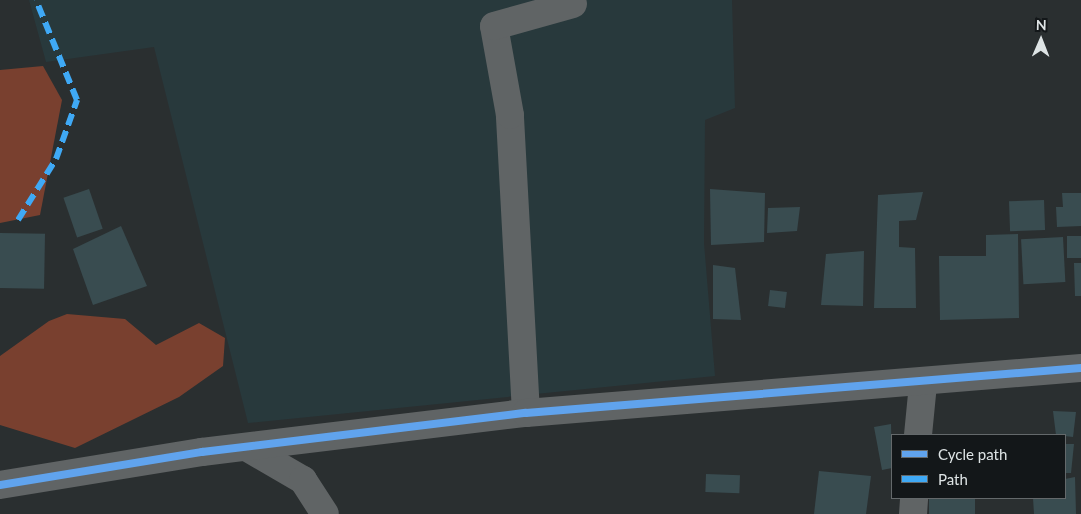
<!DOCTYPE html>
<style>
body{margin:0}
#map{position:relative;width:1081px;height:514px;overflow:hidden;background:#2a2f30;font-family:Lato,sans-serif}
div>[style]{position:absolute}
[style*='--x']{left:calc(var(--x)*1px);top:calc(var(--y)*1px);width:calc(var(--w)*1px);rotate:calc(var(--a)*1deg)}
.built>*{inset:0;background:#28393c}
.forest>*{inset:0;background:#79402f}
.building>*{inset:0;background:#394c50;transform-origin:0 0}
.minor>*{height:28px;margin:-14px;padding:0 14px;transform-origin:14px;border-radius:14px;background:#606465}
.quiet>*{height:6px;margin-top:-3px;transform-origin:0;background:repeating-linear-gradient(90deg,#3fa9f5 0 12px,transparent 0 18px)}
.cycleway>*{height:8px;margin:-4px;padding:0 4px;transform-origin:4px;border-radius:4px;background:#60a3ed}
span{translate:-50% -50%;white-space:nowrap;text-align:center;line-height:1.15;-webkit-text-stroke:4px #131719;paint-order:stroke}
.legend{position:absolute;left:891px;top:434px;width:175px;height:65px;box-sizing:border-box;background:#131719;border:1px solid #64696b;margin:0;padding:6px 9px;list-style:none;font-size:15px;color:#dee4e5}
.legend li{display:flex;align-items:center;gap:10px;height:25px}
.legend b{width:25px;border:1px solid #64696b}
.north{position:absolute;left:1016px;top:15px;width:50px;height:50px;-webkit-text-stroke:4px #131719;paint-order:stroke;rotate:1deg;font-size:14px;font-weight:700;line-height:20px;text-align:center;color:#dee4e5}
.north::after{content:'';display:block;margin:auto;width:18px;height:22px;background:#dee4e5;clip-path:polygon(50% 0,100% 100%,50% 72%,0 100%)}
</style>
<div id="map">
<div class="built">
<div style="clip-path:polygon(29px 0,732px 0,735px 108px,705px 120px,704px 243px,715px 376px,248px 423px,154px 47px,46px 62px)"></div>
</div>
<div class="forest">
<div style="clip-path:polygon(43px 66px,62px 100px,40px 215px,0 223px,0 70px)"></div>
<div style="clip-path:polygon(67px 314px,125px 319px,156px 345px,199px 323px,225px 338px,223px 366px,179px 397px,75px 448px,0 425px,0 356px,49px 321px)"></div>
</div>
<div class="building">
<div style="left:89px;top:189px;width:42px;height:27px;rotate:71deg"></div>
<div style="clip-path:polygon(710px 189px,765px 193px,764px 242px,711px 245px)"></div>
<div style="clip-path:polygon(923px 192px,916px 220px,899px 221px,899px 247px,915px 248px,916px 308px,874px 308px,878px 195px)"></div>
<div style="clip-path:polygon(1062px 193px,1081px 193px,1081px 226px,1057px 227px,1056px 207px,1063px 207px)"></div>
<div style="left:1044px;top:200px;width:30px;height:35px;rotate:88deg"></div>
<div style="clip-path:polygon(800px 207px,797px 231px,767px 233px,768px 208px)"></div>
<div style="clip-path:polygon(121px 226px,147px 286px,93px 305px,73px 249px)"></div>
<div style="left:0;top:233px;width:45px;height:55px;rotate:1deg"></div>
<div style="clip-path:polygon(1018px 234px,1019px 318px,940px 320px,939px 256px,986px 256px,986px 235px)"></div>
<div style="left:1081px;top:236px;width:22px;height:14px;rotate:90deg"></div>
<div style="left:1063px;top:237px;width:45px;height:42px;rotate:87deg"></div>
<div style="clip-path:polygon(864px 251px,863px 306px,821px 305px,826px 254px)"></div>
<div style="clip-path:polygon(1074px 263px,1081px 263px,1081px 296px,1075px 296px)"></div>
<div style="clip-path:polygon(713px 265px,735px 268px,741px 320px,713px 319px)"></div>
<div style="left:770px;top:290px;width:17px;height:16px;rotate:7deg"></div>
<div style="clip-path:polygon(1053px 411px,1076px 412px,1073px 437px,1056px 435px)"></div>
<div style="clip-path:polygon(891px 424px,892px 468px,882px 470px,874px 427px)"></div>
<div style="clip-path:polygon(1065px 444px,1074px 444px,1071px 473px,1065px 473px)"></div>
<div style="clip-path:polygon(819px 471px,871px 476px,866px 514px,814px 514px)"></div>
<div style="left:706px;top:474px;width:34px;height:18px;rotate:2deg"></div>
<div style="clip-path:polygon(1075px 477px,1076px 514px,1034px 514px,1033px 498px,1065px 498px,1065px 479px)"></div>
<div style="left:929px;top:498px;width:46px;height:16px"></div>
</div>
<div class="minor">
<div style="--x:526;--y:413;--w:298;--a:-93.1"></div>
<div style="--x:510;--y:115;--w:90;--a:-100.2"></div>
<div style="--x:494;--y:26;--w:82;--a:-15.6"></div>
<div style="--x:918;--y:435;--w:51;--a:-84.4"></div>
<div style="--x:246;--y:447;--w:66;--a:30.1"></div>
<div style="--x:303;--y:480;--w:40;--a:57.1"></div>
<div style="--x:0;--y:485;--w:205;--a:-9.3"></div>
<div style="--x:202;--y:452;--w:326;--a:-6.9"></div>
<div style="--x:526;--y:413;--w:557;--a:-4.64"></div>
<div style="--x:913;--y:514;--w:16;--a:-86"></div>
</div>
<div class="quiet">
<div style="--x:18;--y:220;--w:72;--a:-58.1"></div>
<div style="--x:56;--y:159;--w:63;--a:-70.4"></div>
<div style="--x:77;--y:100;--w:108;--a:-112.3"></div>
</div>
<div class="cycleway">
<div style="--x:0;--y:485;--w:205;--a:-9.3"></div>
<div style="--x:202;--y:452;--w:326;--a:-6.9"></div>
<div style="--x:526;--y:413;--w:557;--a:-4.64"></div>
</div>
<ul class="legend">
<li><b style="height:6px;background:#60a3ed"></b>Cycle path</li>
<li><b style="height:6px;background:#3fa9f5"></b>Path</li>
</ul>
<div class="north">N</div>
</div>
